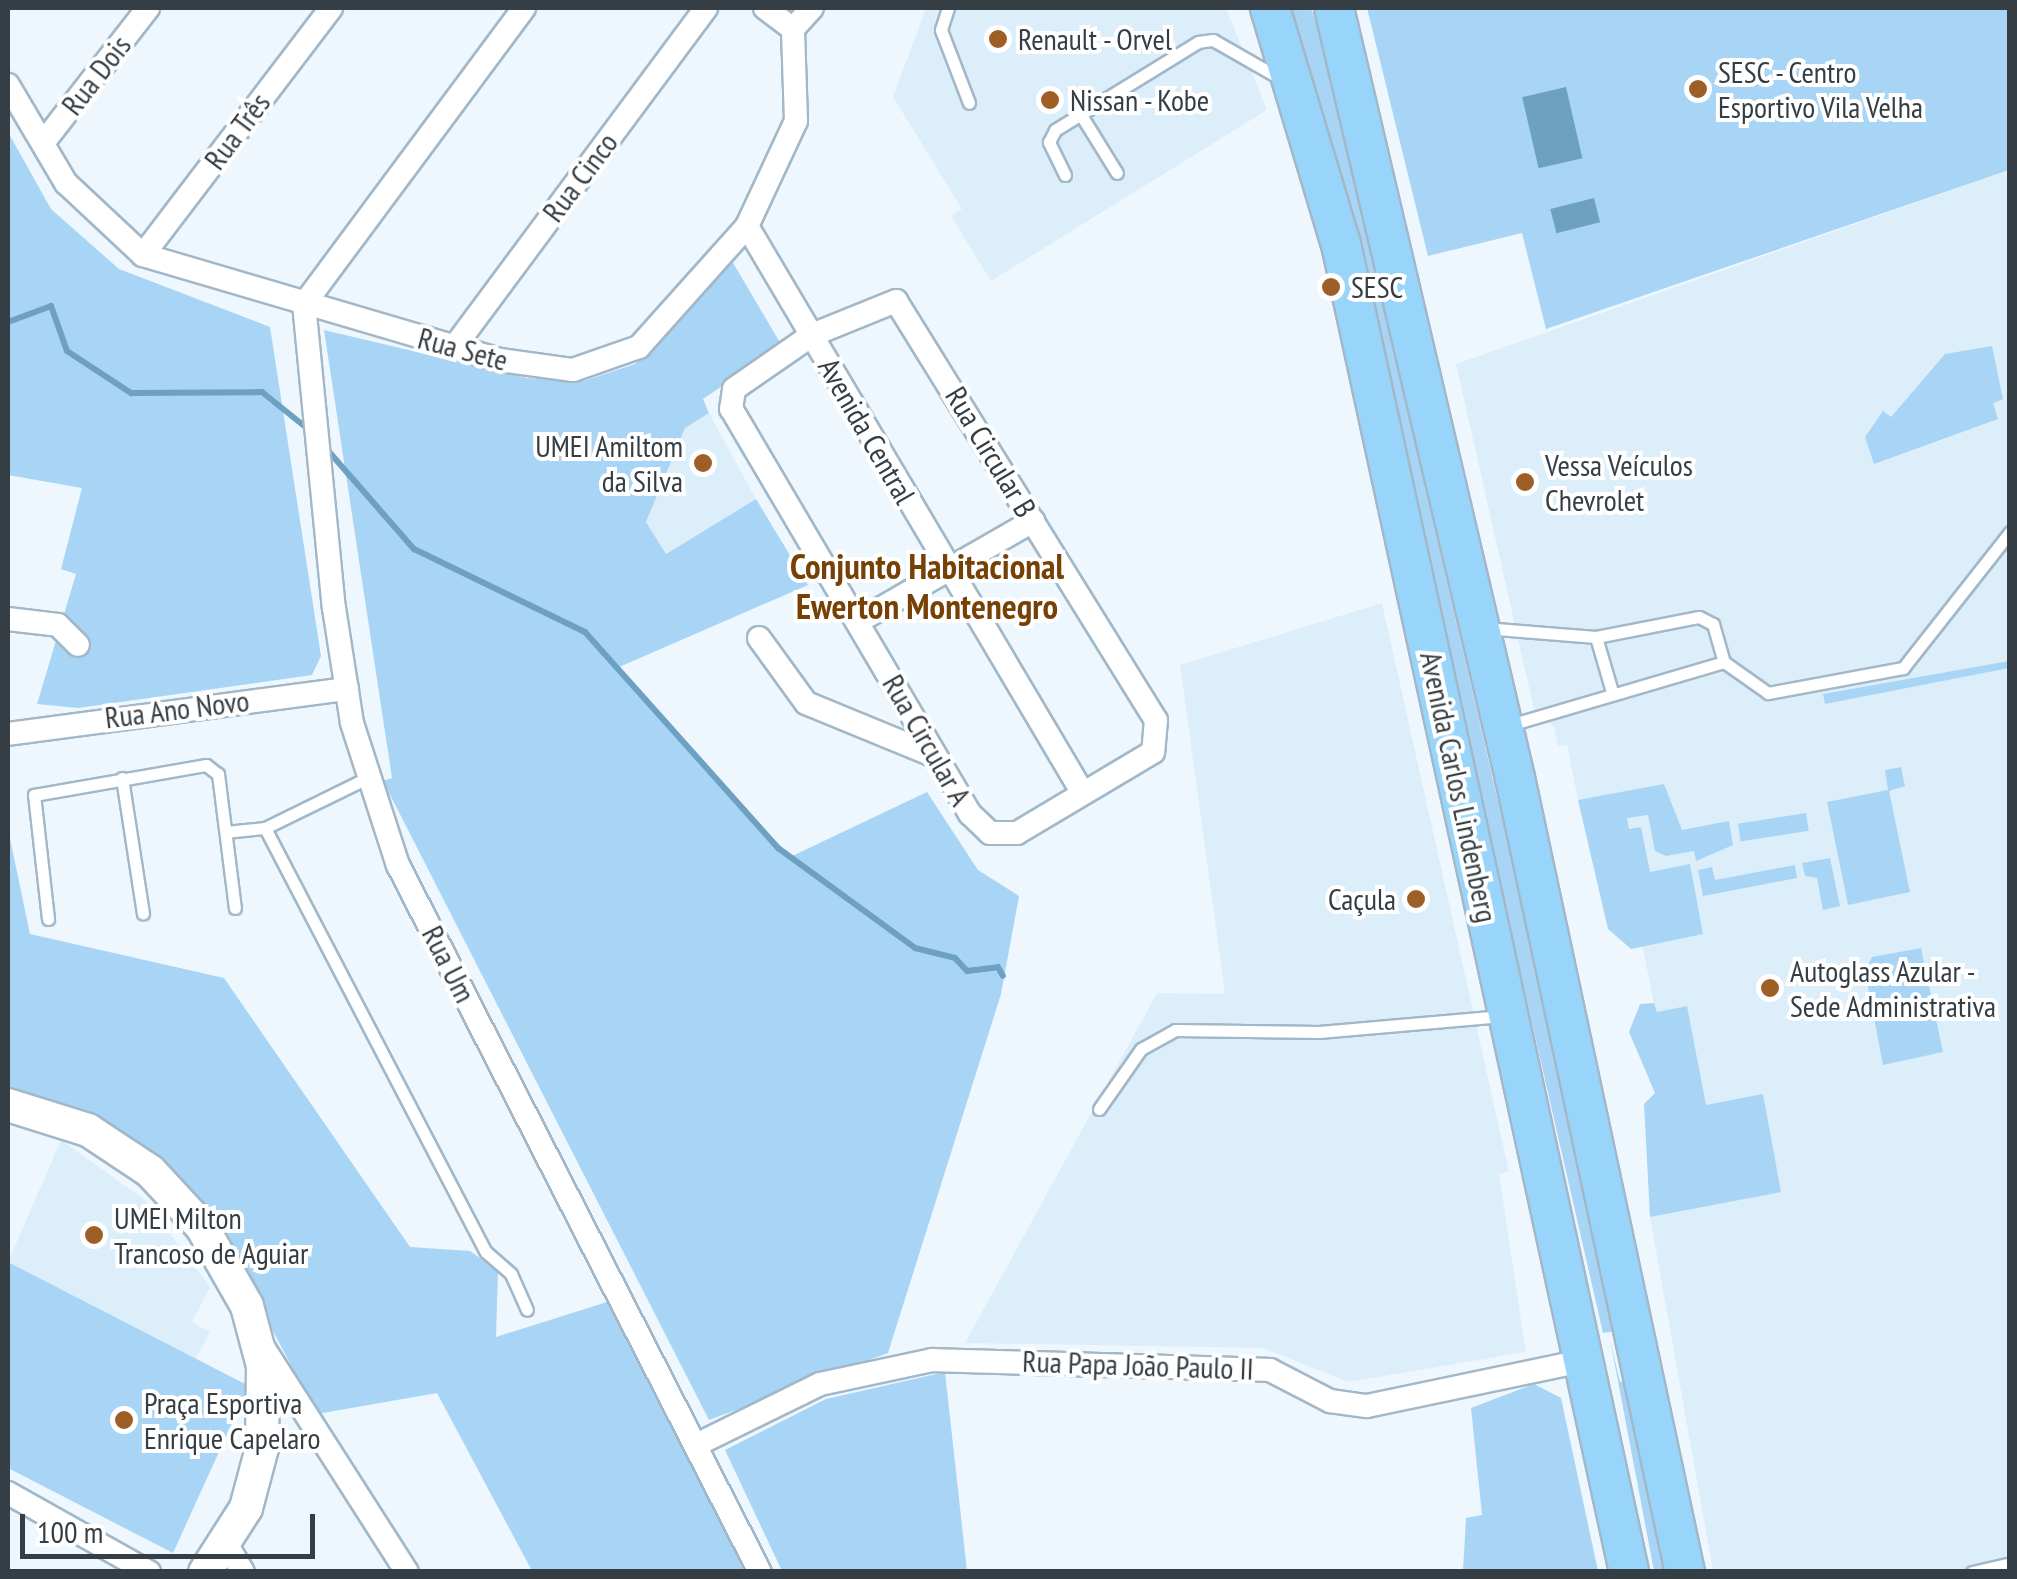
<!DOCTYPE html>
<meta charset="utf-8">
<style>
body{margin:0}
#map{position:relative;width:2017px;height:1579px;overflow:hidden;background:#eef7fe;font-family:"PT Sans Narrow",sans-serif}
div>[style]{position:absolute}
[style*='--x']{left:calc(var(--x)*1px);top:calc(var(--y)*1px);width:calc(var(--w)*1px);rotate:calc(var(--a)*1deg)}
.built>*{inset:0;background:#ddeefb}
.green>*{inset:0;background:#a8d5f6;transform-origin:0 0}
.water>*{inset:0;background:#6ea0c2;transform-origin:0 0}
.stream>*{height:6px;margin:-3px;padding:0 3px;transform-origin:3px;border-radius:3px;background:#6ea0c2}
.roads{filter:drop-shadow(2px 0 #a2b8c8) drop-shadow(-2px 0 #a2b8c8) drop-shadow(0 2px #a2b8c8) drop-shadow(0 -2px #a2b8c8)}
.lane>*{height:11px;margin:-5.5px;padding:0 5.5px;transform-origin:5.5px;border-radius:5.5px;background:#fff}
.street>*{height:22px;margin:-11px;padding:0 11px;transform-origin:11px;border-radius:11px;background:#fff}
.secondary>*{height:32px;margin:-16px;padding:0 16px;transform-origin:16px;border-radius:16px;background:#fff}
.primary>*{height:38px;margin:-19px;padding:0 19px;transform-origin:19px;border-radius:19px;background:#99d5fb}
.dots>*{width:28px;height:28px;translate:-50% -50%;box-sizing:border-box;border:5px solid #fff;border-radius:50%}
span{translate:-50% -50%;white-space:nowrap;text-align:center;line-height:1.15;-webkit-text-stroke:8px #fff;paint-order:stroke}
.poi-label{font-size:30px;color:#353e44}
.left{translate:0 -50%;text-align:left}
.right{translate:-100% -50%;text-align:right}
.street-label{font-size:30px;color:#353e44}
.quarter-label{font-size:35px;color:#774004;font-weight:700}
.frame{position:absolute;inset:0;border:10px solid #353e44;pointer-events:none}
.scale{position:absolute;left:20px;top:1514px;width:295px;height:45px;box-sizing:border-box;border:5px solid #353e44;border-top:0;padding-left:12px;font-size:30px;line-height:35px;white-space:nowrap;color:#353e44;-webkit-text-stroke:8px #fff;paint-order:stroke}
</style>
<div id="map">
<div class="built">
<div style="clip-path:polygon(926px 8px,1226px 8px,1267px 110px,991px 281px,951px 216px,962px 209px,893px 97px)"></div>
<div style="clip-path:polygon(2009px 170px,2009px 1571px,1713px 1571px,1650px 1217px,1695px 1208px,1612px 794px,1578px 800px,1567px 745px,1558px 746px,1554px 726px,1535px 714px,1456px 364px)"></div>
<div style="clip-path:polygon(709px 413px,756px 499px,665px 554px,646px 522px,685px 427px)"></div>
<div style="clip-path:polygon(1382px 603px,1509px 1172px,1499px 1174px,1526px 1352px,1348px 1382px,1263px 1348px,965px 1343px,1157px 993px,1225px 994px,1180px 665px)"></div>
<div style="clip-path:polygon(61px 1140px,145px 1200px,210px 1287px,192px 1322px,210px 1332px,196px 1359px,8px 1262px)"></div>
</div>
<div class="green">
<div style="clip-path:polygon(1281px 8px,1311px 8px,1319px 32px,1631px 1373px,1616px 1331px,1603px 1333px,1353px 241px)"></div>
<div style="clip-path:polygon(1367px 8px,2009px 8px,2009px 170px,1546px 329px,1522px 233px,1428px 256px)"></div>
<div style="clip-path:polygon(8px 132px,51px 209px,119px 269px,270px 327px,321px 656px,312px 675px,78px 708px,37px 704px,76px 574px,61px 569px,82px 488px,8px 475px)"></div>
<div style="clip-path:polygon(732px 261px,782px 346px,703px 399px,709px 413px,685px 428px,646px 522px,666px 554px,756px 499px,808px 585px,617px 668px,790px 857px,927px 792px,978px 870px,1019px 896px,1001px 994px,888px 1353px,709px 1420px,383px 781px,392px 778px,324px 330px,527px 378px,584px 381px,635px 364px)"></div>
<div style="clip-path:polygon(1992px 346px,2003px 399px,1993px 403px,1998px 419px,1874px 464px,1865px 437px,1883px 411px,1891px 417px,1945px 354px)"></div>
<div style="clip-path:polygon(2009px 661px,2009px 668px,1825px 704px,1823px 694px)"></div>
<div style="clip-path:polygon(1901px 767px,1905px 786px,1889px 791px,1910px 892px,1848px 905px,1827px 802px,1888px 790px,1885px 770px)"></div>
<div style="clip-path:polygon(1664px 784px,1682px 830px,1729px 821px,1733px 845px,1696px 861px,1694px 851px,1666px 856px,1655px 851px,1648px 815px,1627px 818px,1629px 829px,1641px 827px,1650px 872px,1690px 864px,1703px 934px,1631px 949px,1608px 929px,1578px 800px)"></div>
<div style="left:1806px;top:813px;width:18px;height:69px;rotate:81deg"></div>
<div style="clip-path:polygon(8px 829px,30px 934px,224px 978px,410px 1247px,470px 1251px,498px 1271px,496px 1337px,607px 1302px,745px 1571px,532px 1571px,437px 1393px,317px 1414px,234px 1258px,75px 1113px,8px 1087px)"></div>
<div style="clip-path:polygon(1830px 858px,1840px 906px,1823px 910px,1817px 878px,1805px 876px,1802px 863px)"></div>
<div style="clip-path:polygon(1795px 865px,1797px 878px,1703px 896px,1698px 870px,1712px 867px,1715px 880px)"></div>
<div style="clip-path:polygon(1921px 948px,1943px 1052px,1883px 1065px,1865px 971px,1872px 957px)"></div>
<div style="clip-path:polygon(1654px 1003px,1657px 1012px,1687px 1006px,1706px 1105px,1763px 1094px,1781px 1192px,1650px 1217px,1644px 1104px,1655px 1093px,1629px 1032px,1640px 1004px)"></div>
<div style="clip-path:polygon(8px 1262px,249px 1386px,173px 1553px,8px 1468px)"></div>
<div style="clip-path:polygon(1610px 1339px,1620px 1382px,1633px 1380px,1673px 1571px,1654px 1571px)"></div>
<div style="clip-path:polygon(945px 1372px,967px 1571px,782px 1571px,725px 1450px,826px 1399px)"></div>
<div style="clip-path:polygon(1534px 1384px,1561px 1398px,1598px 1571px,1463px 1571px,1466px 1518px,1482px 1515px,1471px 1408px)"></div>
</div>
<div class="water">
<div style="left:1566px;top:87px;width:73px;height:45px;rotate:77deg"></div>
<div style="left:1594px;top:198px;width:25px;height:45px;rotate:76deg"></div>
</div>
<div class="stream">
<div style="--x:8;--y:322;--w:46;--a:-20.4"></div>
<div style="--x:51;--y:306;--w:48;--a:70.4"></div>
<div style="--x:67;--y:351;--w:77;--a:33.3"></div>
<div style="--x:131;--y:393;--w:131;--a:-0.4"></div>
<div style="--x:262;--y:392;--w:59;--a:38.8"></div>
<div style="--x:324;--y:446;--w:137;--a:48.9"></div>
<div style="--x:414;--y:549;--w:190;--a:25.9"></div>
<div style="--x:585;--y:632;--w:290;--a:48.2"></div>
<div style="--x:778;--y:848;--w:170;--a:36.1"></div>
<div style="--x:915;--y:948;--w:41;--a:14"></div>
<div style="--x:955;--y:958;--w:18;--a:47"></div>
<div style="--x:967;--y:971;--w:31;--a:-7"></div>
<div style="--x:998;--y:967;--w:10;--a:61"></div>
</div>
<div class="roads">
<div class="lane">
<div style="--x:948;--y:8;--w:23;--a:108"></div>
<div style="--x:941;--y:30;--w:78;--a:69"></div>
<div style="--x:1081;--y:115;--w:68;--a:58.2"></div>
<div style="--x:1065;--y:175;--w:37;--a:-116"></div>
<div style="--x:1049;--y:142;--w:13;--a:-63"></div>
<div style="--x:1055;--y:130;--w:168;--a:-31.6"></div>
<div style="--x:1198;--y:42;--w:15;--a:-8"></div>
<div style="--x:1213;--y:40;--w:78;--a:29.8"></div>
<div style="--x:1484;--y:628;--w:112;--a:4.6"></div>
<div style="--x:1596;--y:637;--w:105;--a:-11"></div>
<div style="--x:1699;--y:617;--w:16;--a:27"></div>
<div style="--x:1713;--y:624;--w:40;--a:74"></div>
<div style="--x:1724;--y:662;--w:226;--a:163.6"></div>
<div style="--x:1596;--y:637;--w:60;--a:73.7"></div>
<div style="--x:1724;--y:662;--w:54;--a:35.2"></div>
<div style="--x:1768;--y:693;--w:137;--a:-10.5"></div>
<div style="--x:1903;--y:668;--w:173;--a:-51.8"></div>
<div style="--x:122;--y:778;--w:137;--a:81.2"></div>
<div style="--x:367;--y:778;--w:114;--a:153.9"></div>
<div style="--x:265;--y:828;--w:478;--a:62.5"></div>
<div style="--x:486;--y:1252;--w:33;--a:41"></div>
<div style="--x:511;--y:1274;--w:39;--a:66"></div>
<div style="--x:226;--y:832;--w:39;--a:-6"></div>
<div style="--x:48;--y:919;--w:125;--a:-96.4"></div>
<div style="--x:34;--y:795;--w:175;--a:-9.9"></div>
<div style="--x:206;--y:765;--w:15;--a:37"></div>
<div style="--x:218;--y:774;--w:135;--a:82.8"></div>
<div style="--x:1099;--y:1109;--w:73;--a:-55"></div>
<div style="--x:1141;--y:1049;--w:39;--a:-29"></div>
<div style="--x:1175;--y:1030;--w:144;--a:0.8"></div>
<div style="--x:1319;--y:1032;--w:184;--a:-5"></div>
<div style="--x:1972;--y:1572;--w:39;--a:-13"></div>
</div>
<div class="street">
<div style="--x:524;--y:8;--w:369;--a:126.6"></div>
<div style="--x:304;--y:304;--w:305;--a:84.4"></div>
<div style="--x:334;--y:608;--w:116;--a:81.1"></div>
<div style="--x:352;--y:723;--w:149;--a:72.1"></div>
<div style="--x:398;--y:865;--w:794;--a:62.89"></div>
<div style="--x:765;--y:8;--w:35;--a:37"></div>
<div style="--x:793;--y:29;--w:28;--a:-48"></div>
<div style="--x:8;--y:85;--w:114;--a:59.4"></div>
<div style="--x:66;--y:183;--w:105;--a:43.1"></div>
<div style="--x:143;--y:255;--w:372;--a:16.4"></div>
<div style="--x:500;--y:360;--w:74;--a:7.8"></div>
<div style="--x:573;--y:370;--w:70;--a:-19.2"></div>
<div style="--x:639;--y:347;--w:162;--a:-48.2"></div>
<div style="--x:747;--y:226;--w:116;--a:-65"></div>
<div style="--x:796;--y:121;--w:92;--a:-91.9"></div>
<div style="--x:43;--y:143;--w:171;--a:-52.1"></div>
<div style="--x:747;--y:226;--w:655;--a:59.37"></div>
<div style="--x:143;--y:255;--w:310;--a:-52.7"></div>
<div style="--x:896;--y:301;--w:493;--a:58.2"></div>
<div style="--x:1156;--y:720;--w:32;--a:95"></div>
<div style="--x:1153;--y:752;--w:158;--a:149.2"></div>
<div style="--x:1017;--y:833;--w:27;--a:180"></div>
<div style="--x:990;--y:833;--w:28;--a:-136"></div>
<div style="--x:970;--y:814;--w:470;--a:-120.5"></div>
<div style="--x:731;--y:409;--w:20;--a:-81"></div>
<div style="--x:734;--y:389;--w:95;--a:-34.7"></div>
<div style="--x:812;--y:335;--w:91;--a:-22"></div>
<div style="--x:455;--y:346;--w:421;--a:-53.4"></div>
<div style="--x:8;--y:619;--w:50;--a:6.8"></div>
<div style="--x:58;--y:625;--w:28;--a:45"></div>
<div style="--x:859;--y:621;--w:201;--a:-29.9"></div>
<div style="--x:759;--y:638;--w:80;--a:54.1"></div>
<div style="--x:806;--y:703;--w:139;--a:22.3"></div>
<div style="--x:8;--y:734;--w:342;--a:-7.6"></div>
<div style="--x:263;--y:1347;--w:267;--a:57.4"></div>
<div style="--x:696;--y:1445;--w:138;--a:-26.2"></div>
<div style="--x:820;--y:1384;--w:115;--a:-12.1"></div>
<div style="--x:932;--y:1360;--w:338;--a:1.7"></div>
<div style="--x:1270;--y:1370;--w:68;--a:27.3"></div>
<div style="--x:1330;--y:1401;--w:37;--a:8"></div>
<div style="--x:1367;--y:1406;--w:221;--a:-11.8"></div>
<div style="--x:8;--y:1493;--w:162;--a:29.3"></div>
<div style="--x:228;--y:1547;--w:29;--a:59"></div>
</div>
<div class="secondary">
<div style="--x:8;--y:1105;--w:84;--a:17.4"></div>
<div style="--x:88;--y:1130;--w:74;--a:33.5"></div>
<div style="--x:150;--y:1171;--w:76;--a:47.1"></div>
<div style="--x:202;--y:1227;--w:91;--a:60.3"></div>
<div style="--x:247;--y:1306;--w:62;--a:75.1"></div>
<div style="--x:263;--y:1366;--w:82;--a:90.7"></div>
<div style="--x:262;--y:1448;--w:62;--a:104.9"></div>
<div style="--x:246;--y:1508;--w:76;--a:122.6"></div>
</div>
<div class="primary">
<div style="--x:1270;--y:8;--w:246;--a:73.3"></div>
<div style="--x:1341;--y:244;--w:1359;--a:77.76"></div>
<div style="--x:1334;--y:8;--w:791;--a:76.77"></div>
<div style="--x:1515;--y:778;--w:812;--a:77.92"></div>
</div>
</div>
<div class="dots">
<div style="left:998px;top:39px;background:#9e5f26"></div>
<div style="left:1698px;top:89px;background:#9e5f26"></div>
<div style="left:1050px;top:100px;background:#9e5f26"></div>
<div style="left:1331px;top:287px;background:#9e5f26"></div>
<div style="left:703px;top:463px;background:#9e5f26"></div>
<div style="left:1525px;top:482px;background:#9e5f26"></div>
<div style="left:1416px;top:899px;background:#9e5f26"></div>
<div style="left:1770px;top:988px;background:#9e5f26"></div>
<div style="left:94px;top:1235px;background:#9e5f26"></div>
<div style="left:124px;top:1420px;background:#9e5f26"></div>
</div>
<div class="poi-label">
<span class="left" style="left:1018px;top:39px">Renault - Orvel</span>
<span class="left" style="left:1718px;top:89px">SESC - Centro<br>Esportivo Vila Velha</span>
<span class="left" style="left:1070px;top:100px">Nissan - Kobe</span>
<span class="left" style="left:1351px;top:287px">SESC</span>
<span class="right" style="left:683px;top:463px">UMEI Amiltom<br>da Silva</span>
<span class="left" style="left:1545px;top:482px">Vessa Veículos<br>Chevrolet</span>
<span class="right" style="left:1396px;top:899px">Caçula</span>
<span class="left" style="left:1790px;top:988px">Autoglass Azular -<br>Sede Administrativa</span>
<span class="left" style="left:114px;top:1235px">UMEI Milton<br>Trancoso de Aguiar</span>
<span class="left" style="left:144px;top:1420px">Praça Esportiva<br>Enrique Capelaro</span>
</div>
<div class="street-label">
<span style="left:96px;top:75px;rotate:-52deg">Rua Dois</span>
<span style="left:237px;top:131px;rotate:-53deg">Rua Três</span>
<span style="left:580px;top:177px;rotate:-53deg">Rua Cinco</span>
<span style="left:463px;top:349px;rotate:15deg">Rua Sete</span>
<span style="left:867px;top:431px;rotate:60deg">Avenida Central</span>
<span style="left:991px;top:452px;rotate:59deg">Rua Circular B</span>
<span style="left:177px;top:709px;rotate:-7deg">Rua Ano Novo</span>
<span style="left:927px;top:740px;rotate:60deg">Rua Circular A</span>
<span style="left:1459px;top:787px;rotate:78deg">Avenida Carlos Lindenberg</span>
<span style="left:449px;top:964px;rotate:63deg">Rua Um</span>
<span style="left:1138px;top:1365px;rotate:2deg">Rua Papa João Paulo II</span>
</div>
<div class="quarter-label">
<span style="left:927px;top:586px">Conjunto Habitacional<br>Ewerton Montenegro</span>
</div>
<div class="frame"></div>
<div class="scale">100 m</div>
</div>
